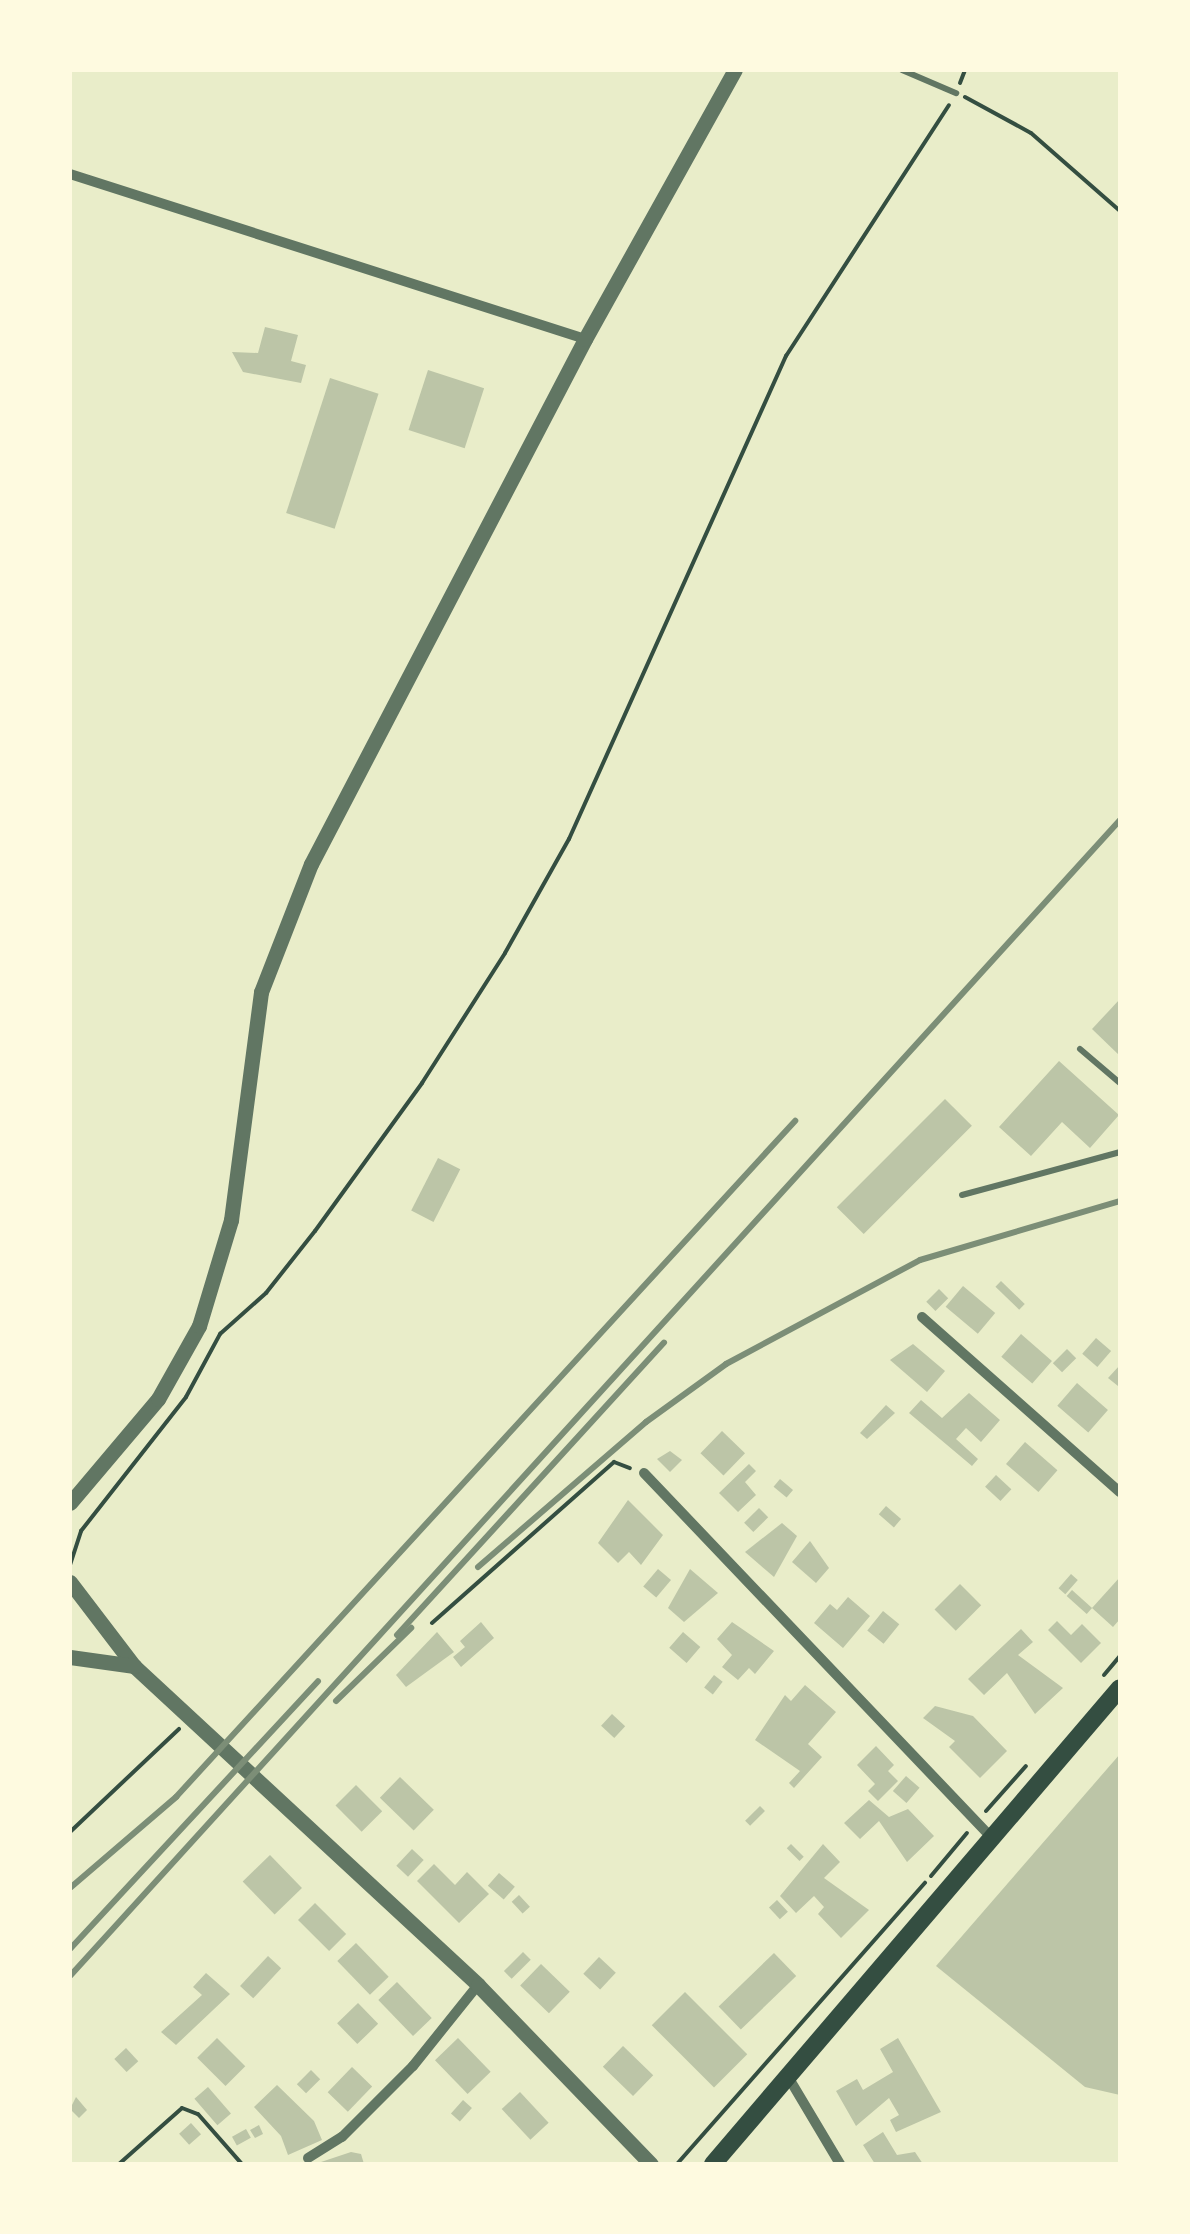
<!DOCTYPE html>
<style>
body{margin:0}
#map{position:relative;width:1190px;height:2234px;overflow:hidden;background:#e9edc9;font-family:Ubuntu,sans-serif}
div>[style]{position:absolute}
[style*='--x']{left:calc(var(--x)*1px);top:calc(var(--y)*1px);width:calc(var(--w)*1px);rotate:calc(var(--a)*1deg)}
.building>*{inset:0;background:#bcc5a7;transform-origin:0 0}
.path>*{height:4px;margin:-2px;padding:0 2px;transform-origin:2px;border-radius:2px;background:#344e41}
.service>*{height:6px;margin:-3px;padding:0 3px;transform-origin:3px;border-radius:3px;background:#617663}
.minor>*{height:10px;margin:-5px;padding:0 5px;transform-origin:5px;border-radius:5px;background:#617663}
.tertiary>*{height:15px;margin:-7.5px;padding:0 7.5px;transform-origin:7.5px;border-radius:7.5px;background:#617663}
.secondary>*{height:18px;margin:-9px;padding:0 9px;transform-origin:9px;border-radius:9px;background:#344e41}
.rail>*{height:6px;margin:-3px;padding:0 3px;transform-origin:3px;border-radius:3px;background:#7c8e77}
span{translate:-50% -50%;white-space:nowrap;text-align:center;line-height:1.15;-webkit-text-stroke:8px #fefae0;paint-order:stroke}
.frame{position:absolute;inset:0;border:72px solid #fefae0;pointer-events:none}
</style>
<div id="map">
<div class="building">
<div style="clip-path:polygon(265px 327px,298px 335px,291px 361px,306px 365px,301px 383px,243px 372px,232px 352px,258px 353px)"></div>
<div style="left:428px;top:370px;width:59px;height:63px;rotate:18deg"></div>
<div style="left:330px;top:378px;width:51px;height:142px;rotate:18deg"></div>
<div style="clip-path:polygon(1120px 999px,1120px 1056px,1092px 1029px)"></div>
<div style="clip-path:polygon(1059px 1061px,1119px 1115px,1090px 1148px,1062px 1122px,1031px 1156px,999px 1127px)"></div>
<div style="left:945px;top:1099px;width:38px;height:153px;rotate:45deg"></div>
<div style="left:438px;top:1158px;width:25px;height:59px;rotate:27deg"></div>
<div style="left:1001px;top:1281px;width:33px;height:8px;rotate:44deg"></div>
<div style="left:963px;top:1286px;width:42px;height:27px;rotate:40deg"></div>
<div style="left:939px;top:1289px;width:13px;height:18px;rotate:45deg"></div>
<div style="left:1021px;top:1334px;width:41px;height:30px;rotate:41deg"></div>
<div style="left:1096px;top:1338px;width:20px;height:21px;rotate:41deg"></div>
<div style="clip-path:polygon(913px 1344px,945px 1371px,927px 1392px,890px 1360px)"></div>
<div style="left:1067px;top:1349px;width:13px;height:20px;rotate:45deg"></div>
<div style="clip-path:polygon(1120px 1365px,1120px 1384px,1118px 1386px,1108px 1378px)"></div>
<div style="left:1077px;top:1383px;width:41px;height:30px;rotate:41deg"></div>
<div style="clip-path:polygon(969px 1393px,1000px 1420px,981px 1442px,966px 1428px,956px 1439px,978px 1459px,972px 1466px,909px 1413px,921px 1400px,942px 1418px)"></div>
<div style="clip-path:polygon(886px 1405px,895px 1413px,867px 1439px,860px 1433px)"></div>
<div style="left:722px;top:1431px;width:32px;height:31px;rotate:44deg"></div>
<div style="left:1025px;top:1442px;width:43px;height:29px;rotate:41deg"></div>
<div style="clip-path:polygon(670px 1451px,682px 1460px,670px 1472px,657px 1459px)"></div>
<div style="clip-path:polygon(749px 1464px,756px 1471px,745px 1482px,756px 1495px,738px 1512px,719px 1493px)"></div>
<div style="left:996px;top:1475px;width:21px;height:16px;rotate:43deg"></div>
<div style="left:780px;top:1479px;width:17px;height:10px;rotate:40deg"></div>
<div style="clip-path:polygon(628px 1500px,663px 1535px,641px 1565px,629px 1552px,618px 1563px,598px 1543px)"></div>
<div style="left:886px;top:1506px;width:20px;height:11px;rotate:41deg"></div>
<div style="left:759px;top:1508px;width:13px;height:21px;rotate:45deg"></div>
<div style="clip-path:polygon(782px 1523px,797px 1536px,774px 1577px,745px 1552px)"></div>
<div style="clip-path:polygon(810px 1541px,829px 1568px,816px 1583px,792px 1562px)"></div>
<div style="left:658px;top:1569px;width:17px;height:23px;rotate:40deg"></div>
<div style="clip-path:polygon(690px 1569px,718px 1593px,684px 1622px,668px 1608px)"></div>
<div style="left:1071px;top:1574px;width:9px;height:19px;rotate:41deg"></div>
<div style="clip-path:polygon(1120px 1577px,1120px 1619px,1113px 1627px,1092px 1608px)"></div>
<div style="left:960px;top:1584px;width:30px;height:36px;rotate:45deg"></div>
<div style="left:1072px;top:1590px;width:27px;height:8px;rotate:42deg"></div>
<div style="clip-path:polygon(848px 1597px,870px 1616px,843px 1648px,814px 1623px,830px 1604px,837px 1610px)"></div>
<div style="left:883px;top:1611px;width:21px;height:25px;rotate:39deg"></div>
<div style="clip-path:polygon(1057px 1621px,1071px 1635px,1082px 1624px,1101px 1643px,1081px 1663px,1048px 1630px)"></div>
<div style="clip-path:polygon(481px 1622px,494px 1638px,461px 1667px,453px 1657px,465px 1647px,460px 1641px)"></div>
<div style="clip-path:polygon(732px 1622px,774px 1651px,755px 1674px,749px 1668px,738px 1680px,722px 1667px,732px 1655px,717px 1639px)"></div>
<div style="clip-path:polygon(1021px 1629px,1033px 1642px,1018px 1655px,1063px 1688px,1035px 1714px,1007px 1673px,984px 1695px,968px 1679px)"></div>
<div style="clip-path:polygon(437px 1632px,454px 1652px,406px 1687px,396px 1675px)"></div>
<div style="left:683px;top:1632px;width:23px;height:21px;rotate:41deg"></div>
<div style="left:714px;top:1675px;width:11px;height:16px;rotate:38deg"></div>
<div style="clip-path:polygon(805px 1685px,836px 1712px,808px 1744px,822px 1757px,794px 1788px,789px 1783px,800px 1771px,755px 1740px,785px 1695px,791px 1701px)"></div>
<div style="clip-path:polygon(935px 1706px,973px 1716px,1007px 1751px,980px 1778px,949px 1747px,955px 1741px,923px 1718px)"></div>
<div style="left:612px;top:1714px;width:18px;height:16px;rotate:43deg"></div>
<div style="clip-path:polygon(876px 1746px,894px 1765px,888px 1771px,898px 1781px,878px 1801px,868px 1791px,875px 1784px,857px 1765px)"></div>
<div style="clip-path:polygon(1120px 1754px,1120px 2095px,1085px 2087px,936px 1966px)"></div>
<div style="left:906px;top:1776px;width:18px;height:20px;rotate:41deg"></div>
<div style="left:400px;top:1777px;width:47px;height:29px;rotate:44deg"></div>
<div style="left:356px;top:1785px;width:37px;height:29px;rotate:45deg"></div>
<div style="clip-path:polygon(869px 1800px,889px 1817px,908px 1809px,934px 1836px,907px 1862px,879px 1821px,860px 1839px,844px 1823px)"></div>
<div style="left:760px;top:1806px;width:7px;height:21px;rotate:45deg"></div>
<div style="left:791px;top:1844px;width:18px;height:6px;rotate:45deg"></div>
<div style="clip-path:polygon(823px 1844px,840px 1862px,824px 1878px,869px 1910px,841px 1938px,818px 1914px,824px 1907px,814px 1896px,796px 1913px,780px 1896px)"></div>
<div style="left:412px;top:1849px;width:16px;height:23px;rotate:43deg"></div>
<div style="left:270px;top:1855px;width:46px;height:38px;rotate:46deg"></div>
<div style="clip-path:polygon(434px 1864px,455px 1885px,467px 1872px,489px 1894px,459px 1923px,417px 1881px)"></div>
<div style="left:499px;top:1873px;width:21px;height:17px;rotate:41deg"></div>
<div style="left:519px;top:1895px;width:16px;height:10px;rotate:47deg"></div>
<div style="left:777px;top:1900px;width:16px;height:11px;rotate:47deg"></div>
<div style="left:315px;top:1903px;width:44px;height:24px;rotate:45deg"></div>
<div style="left:356px;top:1943px;width:47px;height:26px;rotate:46deg"></div>
<div style="left:523px;top:1952px;width:11px;height:27px;rotate:45deg"></div>
<div style="left:774px;top:1953px;width:32px;height:77px;rotate:46deg"></div>
<div style="left:268px;top:1956px;width:18px;height:41px;rotate:43deg"></div>
<div style="left:599px;top:1957px;width:23px;height:23px;rotate:43deg"></div>
<div style="left:541px;top:1964px;width:40px;height:30px;rotate:44deg"></div>
<div style="clip-path:polygon(206px 1973px,230px 1994px,176px 2045px,161px 2032px,202px 1995px,193px 1987px)"></div>
<div style="left:397px;top:1982px;width:50px;height:26px;rotate:46deg"></div>
<div style="left:685px;top:1992px;width:88px;height:47px;rotate:45deg"></div>
<div style="left:358px;top:2003px;width:29px;height:29px;rotate:46deg"></div>
<div style="left:217px;top:2038px;width:40px;height:28px;rotate:45deg"></div>
<div style="left:458px;top:2038px;width:47px;height:32px;rotate:46deg"></div>
<div style="clip-path:polygon(898px 2038px,941px 2112px,896px 2132px,890px 2120px,899px 2115px,889px 2098px,856px 2126px,836px 2091px,857px 2079px,863px 2090px,893px 2072px,880px 2049px)"></div>
<div style="left:623px;top:2046px;width:42px;height:29px;rotate:44deg"></div>
<div style="left:126px;top:2048px;width:18px;height:16px;rotate:47deg"></div>
<div style="left:352px;top:2067px;width:28px;height:35px;rotate:44deg"></div>
<div style="left:311px;top:2070px;width:13px;height:20px;rotate:45deg"></div>
<div style="clip-path:polygon(277px 2085px,314px 2121px,322px 2140px,288px 2155px,281px 2136px,254px 2107px)"></div>
<div style="left:208px;top:2087px;width:35px;height:18px;rotate:49deg"></div>
<div style="left:520px;top:2092px;width:42px;height:25px;rotate:47deg"></div>
<div style="clip-path:polygon(76px 2097px,87px 2110px,79px 2118px,70px 2109px)"></div>
<div style="left:463px;top:2100px;width:12px;height:18px;rotate:42deg"></div>
<div style="left:191px;top:2123px;width:15px;height:16px;rotate:48deg"></div>
<div style="clip-path:polygon(259px 2125px,263px 2134px,255px 2138px,250px 2130px)"></div>
<div style="left:246px;top:2129px;width:10px;height:16px;rotate:61deg"></div>
<div style="clip-path:polygon(883px 2132px,897px 2155px,915px 2152px,923px 2164px,875px 2164px,863px 2145px)"></div>
<div style="clip-path:polygon(351px 2152px,361px 2154px,364px 2164px,315px 2164px)"></div>
</div>
<div class="path">
<div style="--x:960;--y:83;--w:14;--a:-69"></div>
<div style="--x:965;--y:97;--w:75;--a:28.6"></div>
<div style="--x:1031;--y:133;--w:118;--a:41.2"></div>
<div style="--x:70;--y:1565;--w:36;--a:-72"></div>
<div style="--x:81;--y:1531;--w:170;--a:-51.9"></div>
<div style="--x:186;--y:1397;--w:72;--a:-61.6"></div>
<div style="--x:220;--y:1334;--w:62;--a:-41.7"></div>
<div style="--x:266;--y:1293;--w:79;--a:-51.7"></div>
<div style="--x:315;--y:1231;--w:183;--a:-54.1"></div>
<div style="--x:422;--y:1083;--w:154;--a:-57.4"></div>
<div style="--x:505;--y:953;--w:131;--a:-60.7"></div>
<div style="--x:569;--y:839;--w:530;--a:-65.81"></div>
<div style="--x:786;--y:356;--w:299;--a:-57"></div>
<div style="--x:432;--y:1623;--w:243;--a:-41.5"></div>
<div style="--x:614;--y:1462;--w:17;--a:21"></div>
<div style="--x:1104;--y:1675;--w:25;--a:-50"></div>
<div style="--x:986;--y:1811;--w:60;--a:-48.4"></div>
<div style="--x:70;--y:1832;--w:150;--a:-43.4"></div>
<div style="--x:931;--y:1876;--w:56;--a:-50.1"></div>
<div style="--x:119;--y:2164;--w:84;--a:-41.6"></div>
<div style="--x:182;--y:2108;--w:17;--a:21"></div>
<div style="--x:198;--y:2114;--w:67;--a:48.7"></div>
<div style="--x:677;--y:2164;--w:375;--a:-48.6"></div>
</div>
<div class="service">
<div style="--x:902;--y:70;--w:59;--a:23.1"></div>
<div style="--x:1080;--y:1049;--w:52;--a:40.4"></div>
<div style="--x:962;--y:1195;--w:164;--a:-15.2"></div>
</div>
<div class="minor">
<div style="--x:70;--y:174;--w:541;--a:17.76"></div>
<div style="--x:922;--y:1317;--w:264;--a:41.5"></div>
<div style="--x:644;--y:1473;--w:503;--a:46.37"></div>
<div style="--x:787;--y:2075;--w:104;--a:59.2"></div>
<div style="--x:308;--y:2158;--w:40;--a:-32"></div>
<div style="--x:342;--y:2137;--w:100;--a:-45"></div>
<div style="--x:413;--y:2066;--w:104;--a:-51.3"></div>
</div>
<div class="tertiary">
<div style="--x:70;--y:1503;--w:136;--a:-49.8"></div>
<div style="--x:158;--y:1399;--w:84;--a:-60.7"></div>
<div style="--x:199;--y:1326;--w:111;--a:-73.2"></div>
<div style="--x:231;--y:1220;--w:230;--a:-82.5"></div>
<div style="--x:261;--y:992;--w:137;--a:-68.7"></div>
<div style="--x:311;--y:864;--w:592;--a:-62.44"></div>
<div style="--x:585;--y:339;--w:308;--a:-60.9"></div>
<div style="--x:70;--y:1582;--w:106;--a:52.7"></div>
<div style="--x:134;--y:1666;--w:469;--a:42.8"></div>
<div style="--x:478;--y:1985;--w:249;--a:46"></div>
<div style="--x:70;--y:1657;--w:65;--a:8"></div>
</div>
<div class="secondary">
<div style="--x:713;--y:2164;--w:626;--a:-49.47"></div>
</div>
<div class="rail">
<div style="--x:478;--y:1567;--w:222;--a:-40.8"></div>
<div style="--x:646;--y:1422;--w:99;--a:-35.9"></div>
<div style="--x:726;--y:1364;--w:220;--a:-28.2"></div>
<div style="--x:920;--y:1260;--w:209;--a:-16.4"></div>
<div style="--x:397;--y:1635;--w:396;--a:-47.6"></div>
<div style="--x:336;--y:1701;--w:105;--a:-44.2"></div>
<div style="--x:70;--y:1888;--w:140;--a:-40.6"></div>
<div style="--x:176;--y:1797;--w:917;--a:-47.52"></div>
<div style="--x:70;--y:1949;--w:365;--a:-47.2"></div>
<div style="--x:70;--y:1976;--w:1562;--a:-47.75"></div>
</div>
<div class="frame"></div>
</div>
